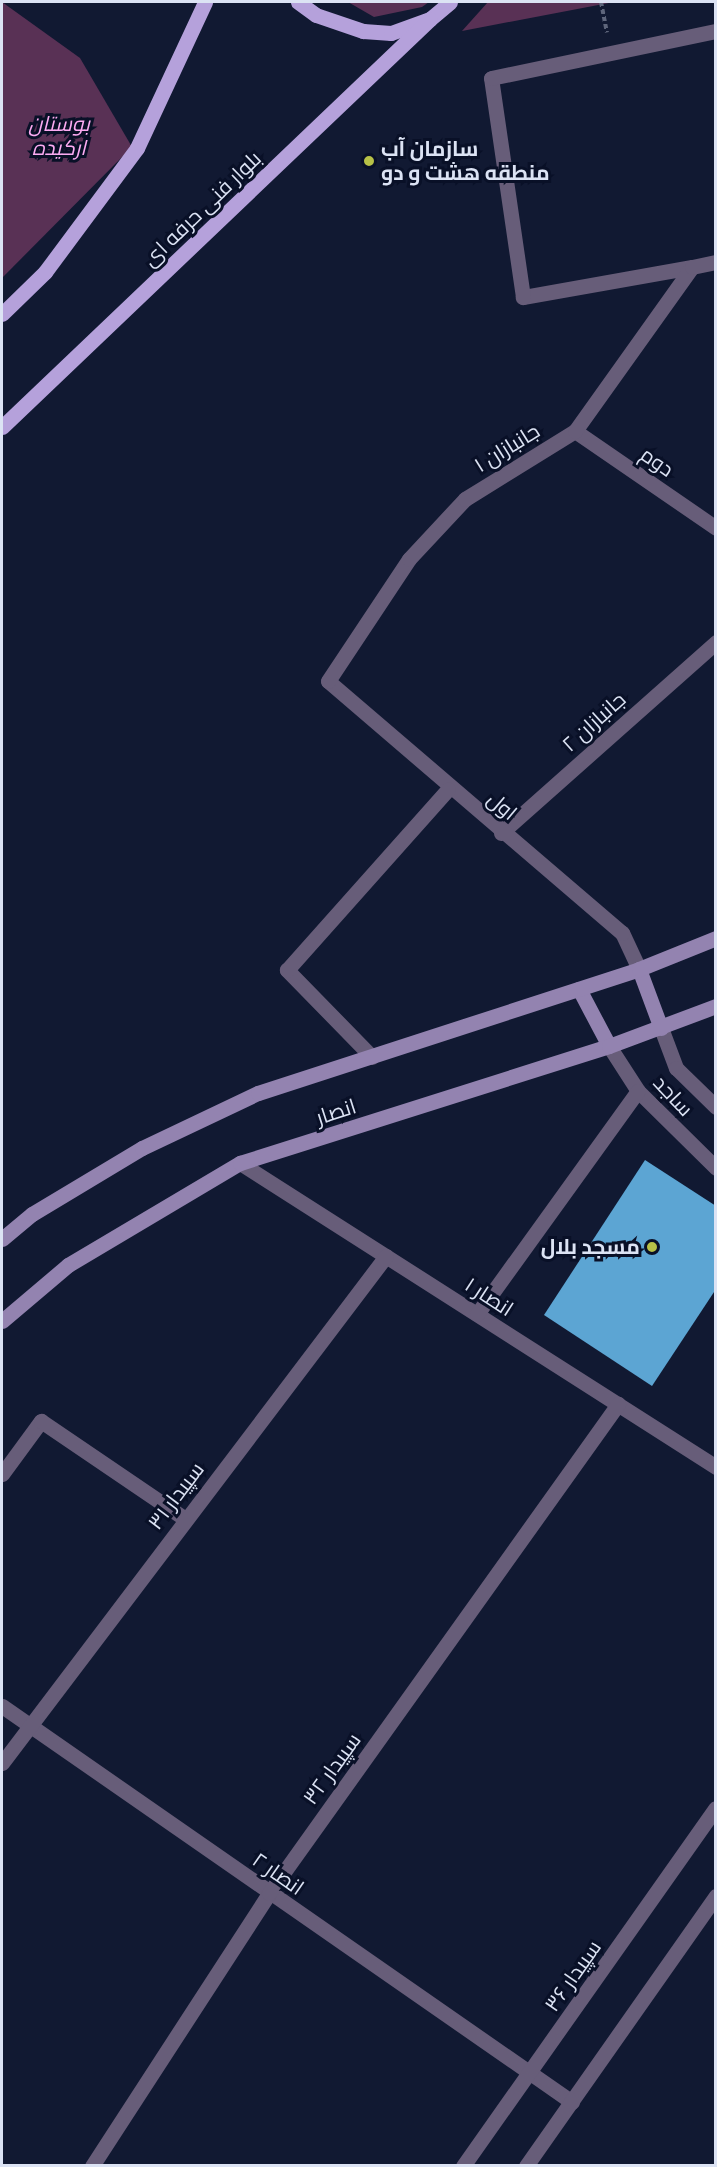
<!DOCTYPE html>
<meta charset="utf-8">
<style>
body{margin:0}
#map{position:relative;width:717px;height:2167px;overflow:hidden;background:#111932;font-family:"Source Serif 4",Cairo,serif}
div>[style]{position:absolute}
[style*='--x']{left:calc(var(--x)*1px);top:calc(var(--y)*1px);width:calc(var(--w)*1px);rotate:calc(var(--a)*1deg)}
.green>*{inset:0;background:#593155}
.building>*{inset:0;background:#5ca5d3}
.path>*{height:4px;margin-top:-2px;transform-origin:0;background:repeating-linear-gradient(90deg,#5e657b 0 4.5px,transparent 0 7.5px)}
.street>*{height:15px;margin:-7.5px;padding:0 7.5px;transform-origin:7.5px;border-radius:7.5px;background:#675d79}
.secondary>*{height:15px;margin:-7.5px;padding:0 7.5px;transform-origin:7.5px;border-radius:7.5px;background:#9383b0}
.primary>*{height:15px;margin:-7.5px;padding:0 7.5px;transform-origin:7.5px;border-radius:7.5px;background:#b5a1db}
.dots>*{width:16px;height:16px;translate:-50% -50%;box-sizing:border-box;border:3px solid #091027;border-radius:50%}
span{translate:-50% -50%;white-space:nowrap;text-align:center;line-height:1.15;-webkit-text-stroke:6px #091027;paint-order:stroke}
.park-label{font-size:21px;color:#fcabf2;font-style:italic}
.poi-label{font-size:21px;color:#dce3f4;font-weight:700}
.left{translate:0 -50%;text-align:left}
.right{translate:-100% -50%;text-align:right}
.street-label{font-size:21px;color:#dce3f4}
.frame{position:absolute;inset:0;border:3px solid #dce3f4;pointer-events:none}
</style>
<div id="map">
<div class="green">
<div style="clip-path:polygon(2px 2px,80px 58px,132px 147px,2px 278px)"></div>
<div style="clip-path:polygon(348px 2px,429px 2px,422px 7px,374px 17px)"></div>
<div style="clip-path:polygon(488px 2px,614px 2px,462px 31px)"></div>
</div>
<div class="building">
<div style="clip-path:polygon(645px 1160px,716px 1206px,716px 1289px,652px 1386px,544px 1315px)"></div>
</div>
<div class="path">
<div style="--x:601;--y:2;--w:31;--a:79"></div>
</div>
<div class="street">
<div style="--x:692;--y:267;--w:172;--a:169.9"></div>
<div style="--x:523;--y:297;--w:221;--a:-98.3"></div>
<div style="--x:491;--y:78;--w:230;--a:-11.8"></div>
<div style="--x:575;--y:431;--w:171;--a:34.5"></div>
<div style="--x:501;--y:833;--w:288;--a:-41.6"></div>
<div style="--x:639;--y:969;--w:40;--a:-115"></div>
<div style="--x:622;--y:933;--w:387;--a:-139.4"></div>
<div style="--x:328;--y:681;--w:146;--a:-56.4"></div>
<div style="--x:409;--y:559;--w:82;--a:-47"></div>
<div style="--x:465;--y:499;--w:129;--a:-31.7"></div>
<div style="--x:575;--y:431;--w:201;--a:-54.5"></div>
<div style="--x:692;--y:267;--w:25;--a:-12"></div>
<div style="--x:661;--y:1028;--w:43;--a:69.4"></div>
<div style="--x:676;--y:1068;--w:56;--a:44.3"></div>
<div style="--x:609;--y:1046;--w:54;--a:57.2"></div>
<div style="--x:638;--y:1091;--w:110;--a:44.6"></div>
<div style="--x:372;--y:1057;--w:122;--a:-134.3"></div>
<div style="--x:287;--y:970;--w:242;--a:-48.3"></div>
<div style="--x:240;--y:1163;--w:565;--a:32.56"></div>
<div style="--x:477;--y:1314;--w:275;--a:-54.2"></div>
<div style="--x:2;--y:1474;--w:66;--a:-53.7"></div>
<div style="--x:41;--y:1421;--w:174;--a:34.2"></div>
<div style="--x:2;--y:1706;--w:694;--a:34.79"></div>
<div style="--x:2;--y:1763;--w:636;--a:-52.86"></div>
<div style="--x:92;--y:2166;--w:325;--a:-57"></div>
<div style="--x:269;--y:1893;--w:601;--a:-54.48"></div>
<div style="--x:463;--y:2166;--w:438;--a:-54.8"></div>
<div style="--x:526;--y:2166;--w:330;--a:-54.9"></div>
</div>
<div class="secondary">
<div style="--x:639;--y:969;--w:63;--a:69.6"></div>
<div style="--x:579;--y:989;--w:64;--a:62.2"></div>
<div style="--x:2;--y:1239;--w:39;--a:-40"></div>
<div style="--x:32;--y:1214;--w:128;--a:-31"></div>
<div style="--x:142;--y:1148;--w:128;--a:-25.4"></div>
<div style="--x:258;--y:1093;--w:401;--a:-18"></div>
<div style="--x:639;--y:969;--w:83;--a:-21.9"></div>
<div style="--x:2;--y:1321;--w:87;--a:-40.3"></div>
<div style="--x:68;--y:1265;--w:200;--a:-30.7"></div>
<div style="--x:240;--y:1163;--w:387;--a:-17.6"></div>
<div style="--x:609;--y:1046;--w:114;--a:-20.5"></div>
</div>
<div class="primary">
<div style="--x:298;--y:2;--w:22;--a:36"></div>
<div style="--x:316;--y:15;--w:50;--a:18.8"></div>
<div style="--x:363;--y:31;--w:28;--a:4"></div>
<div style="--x:391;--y:33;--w:41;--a:-19.7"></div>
<div style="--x:430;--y:19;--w:26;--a:-40"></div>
<div style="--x:2;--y:314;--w:60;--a:-44.3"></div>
<div style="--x:45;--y:272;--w:154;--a:-53.4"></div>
<div style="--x:137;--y:148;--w:161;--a:-65"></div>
<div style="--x:2;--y:427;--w:591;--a:-43.63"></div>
</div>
<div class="dots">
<div style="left:369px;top:161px;background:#b7c147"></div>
<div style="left:652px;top:1247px;background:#b7c147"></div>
</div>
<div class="park-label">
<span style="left:59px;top:136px">بوستان<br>ارکیده</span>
</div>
<div class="poi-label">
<span class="left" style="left:381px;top:161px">سازمان آب<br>منطقه هشت و دو</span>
<span class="right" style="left:640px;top:1247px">مسجد بلال</span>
</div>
<div class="street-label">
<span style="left:202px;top:209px;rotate:-44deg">بلوار فنی حرفه ای</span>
<span style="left:507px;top:448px;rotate:-32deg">جانبازان ۱</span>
<span style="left:657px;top:462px;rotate:35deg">دوم</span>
<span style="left:594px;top:722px;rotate:-42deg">جانبازان ۲</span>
<span style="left:502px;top:806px;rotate:40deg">اول</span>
<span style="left:673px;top:1096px;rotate:47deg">ساجد</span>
<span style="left:336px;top:1112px;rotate:-18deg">انصار</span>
<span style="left:489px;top:1297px;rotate:33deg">انصار ۱</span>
<span style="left:176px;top:1496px;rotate:-53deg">سپیدار ۳۱</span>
<span style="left:332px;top:1769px;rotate:-54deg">سپیدار ۳۲</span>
<span style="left:278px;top:1874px;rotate:35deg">انصار ۲</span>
<span style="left:573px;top:1976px;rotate:-55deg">سپیدار ۳۶</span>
</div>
<div class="frame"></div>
</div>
